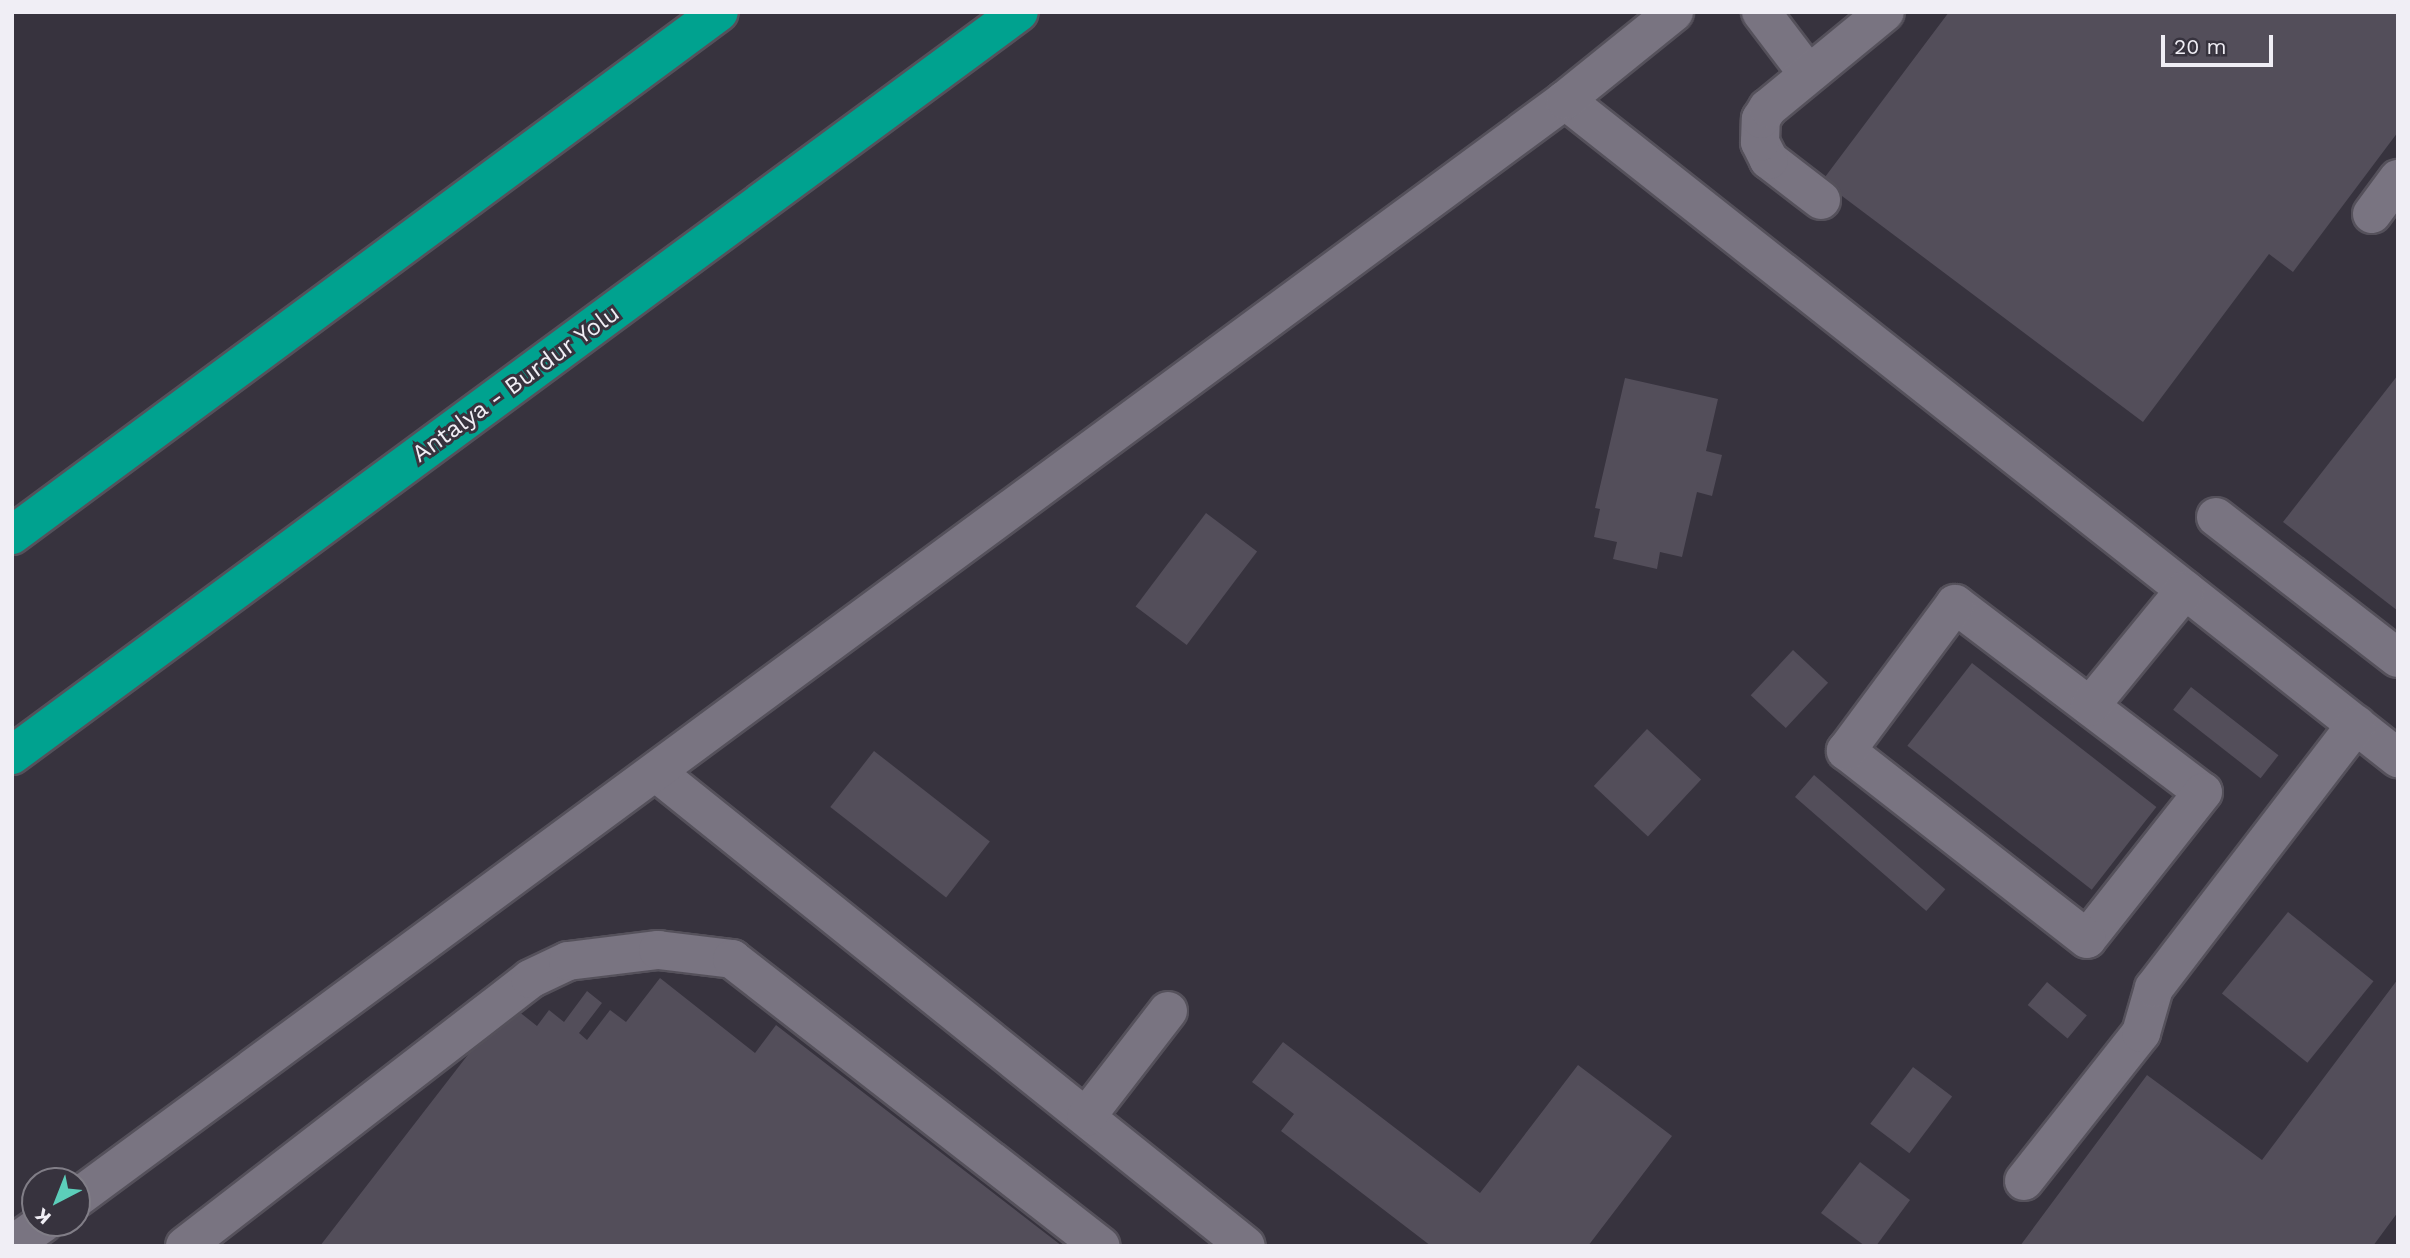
<!DOCTYPE html>
<style>
body{margin:0}
#map{position:relative;width:2410px;height:1258px;overflow:hidden;background:#37333e;font-family:"Work Sans",sans-serif}
div>[style]{position:absolute}
[style*='--x']{left:calc(var(--x)*1px);top:calc(var(--y)*1px);width:calc(var(--w)*1px);rotate:calc(var(--a)*1deg)}
.building>*{inset:0;background:#534e5a;transform-origin:0 0}
.roads{filter:drop-shadow(2px 0 #55515b) drop-shadow(-2px 0 #55515b) drop-shadow(0 2px #55515b) drop-shadow(0 -2px #55515b)}
.minor>*{height:38px;margin:-19px;padding:0 19px;transform-origin:19px;border-radius:19px;background:#797481}
.highway>*{height:38px;margin:-19px;padding:0 19px;transform-origin:19px;border-radius:19px;background:#00a28f}
span{translate:-50% -50%;white-space:nowrap;text-align:center;line-height:1.15;-webkit-text-stroke:6px #37333e;paint-order:stroke}
.street-label{font-size:24px;color:#f0eef5}
.frame{position:absolute;inset:0;border:14px solid #f0eef5;pointer-events:none}
.north{position:absolute;left:21px;top:1167px;width:70px;height:70px;box-sizing:border-box;background:#37333e;border:2px solid #817e87;border-radius:50%;rotate:222deg;font-size:19px;font-weight:700;line-height:28px;text-align:center;color:#f0eef5}
.north::after{content:'';display:block;margin:auto;width:24px;height:32px;background:#5cceba;clip-path:polygon(50% 0,100% 100%,50% 72%,0 100%)}
.scale{position:absolute;left:2161px;top:35px;width:112px;height:32px;box-sizing:border-box;border:4px solid #f0eef5;border-top:0;padding-left:9px;font-size:21px;line-height:24px;white-space:nowrap;color:#f0eef5;-webkit-text-stroke:5px #37333e;paint-order:stroke}
</style>
<div id="map">
<div class="building">
<div style="clip-path:polygon(1949px 12px,2398px 12px,2398px 132px,2293px 272px,2269px 254px,2143px 422px,1822px 181px)"></div>
<div style="clip-path:polygon(2398px 375px,2398px 611px,2283px 522px)"></div>
<div style="clip-path:polygon(1625px 378px,1718px 399px,1706px 451px,1722px 455px,1712px 496px,1697px 492px,1682px 557px,1660px 552px,1657px 569px,1613px 559px,1617px 542px,1594px 537px,1600px 509px,1595px 508px)"></div>
<div style="left:1206px;top:513px;width:64px;height:117px;rotate:37deg"></div>
<div style="left:1793px;top:650px;width:48px;height:62px;rotate:43deg"></div>
<div style="left:1972px;top:663px;width:234px;height:105px;rotate:38deg"></div>
<div style="left:2191px;top:687px;width:111px;height:29px;rotate:38deg"></div>
<div style="left:1647px;top:729px;width:74px;height:78px;rotate:43deg"></div>
<div style="left:874px;top:751px;width:147px;height:71px;rotate:38deg"></div>
<div style="left:1814px;top:775px;width:174px;height:29px;rotate:41deg"></div>
<div style="left:2288px;top:912px;width:110px;height:105px;rotate:39deg"></div>
<div style="clip-path:polygon(660px 978px,755px 1053px,776px 1025px,1062px 1246px,320px 1246px,508px 1003px,537px 1026px,549px 1010px,564px 1022px,587px 991px,602px 1003px,579px 1033px,587px 1040px,610px 1010px,626px 1022px)"></div>
<div style="clip-path:polygon(2398px 979px,2398px 1212px,2373px 1246px,2020px 1246px,2147px 1075px,2262px 1160px)"></div>
<div style="left:2047px;top:982px;width:52px;height:30px;rotate:40deg"></div>
<div style="clip-path:polygon(1283px 1042px,1480px 1193px,1578px 1065px,1672px 1136px,1588px 1246px,1431px 1246px,1281px 1131px,1294px 1114px,1252px 1082px)"></div>
<div style="left:1913px;top:1067px;width:49px;height:71px;rotate:37deg"></div>
<div style="clip-path:polygon(1860px 1162px,1910px 1200px,1876px 1246px,1865px 1246px,1821px 1213px)"></div>
</div>
<div class="roads">
<div class="minor">
<div style="--x:1761;--y:12;--w:78;--a:52.8"></div>
<div style="--x:1565;--y:100;--w:1062;--a:38.31"></div>
<div style="--x:1821;--y:200;--w:66;--a:-142.4"></div>
<div style="--x:1769;--y:160;--w:20;--a:-117"></div>
<div style="--x:1760;--y:142;--w:23;--a:-88"></div>
<div style="--x:1761;--y:119;--w:13;--a:-58"></div>
<div style="--x:1768;--y:108;--w:151;--a:-39.4"></div>
<div style="--x:2372;--y:214;--w:44;--a:-53.4"></div>
<div style="--x:2216;--y:517;--w:230;--a:37.8"></div>
<div style="--x:1955;--y:604;--w:311;--a:37.2"></div>
<div style="--x:2203;--y:792;--w:187;--a:128.3"></div>
<div style="--x:2087;--y:939;--w:306;--a:-142"></div>
<div style="--x:1846;--y:751;--w:183;--a:-53.4"></div>
<div style="--x:2090;--y:706;--w:150;--a:-50.7"></div>
<div style="--x:657;--y:773;--w:755;--a:38.77"></div>
<div style="--x:1086;--y:1117;--w:134;--a:-52.3"></div>
<div style="--x:2024;--y:1181;--w:189;--a:-51.7"></div>
<div style="--x:2141;--y:1033;--w:47;--a:-73.9"></div>
<div style="--x:2154;--y:988;--w:332;--a:-52.5"></div>
<div style="--x:77;--y:1198;--w:1849;--a:-36.42"></div>
<div style="--x:1565;--y:100;--w:140;--a:-38.9"></div>
<div style="--x:12;--y:1245;--w:38;--a:-35"></div>
<div style="--x:185;--y:1246;--w:436;--a:-37.7"></div>
<div style="--x:530;--y:979;--w:42;--a:-25.3"></div>
<div style="--x:568;--y:961;--w:91;--a:-7"></div>
<div style="--x:658;--y:950;--w:75;--a:6.9"></div>
<div style="--x:732;--y:959;--w:467;--a:37.9"></div>
</div>
<div class="highway">
<div style="--x:12;--y:535;--w:879;--a:-36.49"></div>
<div style="--x:12;--y:755;--w:1251;--a:-36.42"></div>
</div>
</div>
<div class="street-label">
<span style="left:516px;top:384px;rotate:-36deg">Antalya - Burdur Yolu</span>
</div>
<div class="frame"></div>
<div class="north">K</div>
<div class="scale">20 m</div>
</div>
